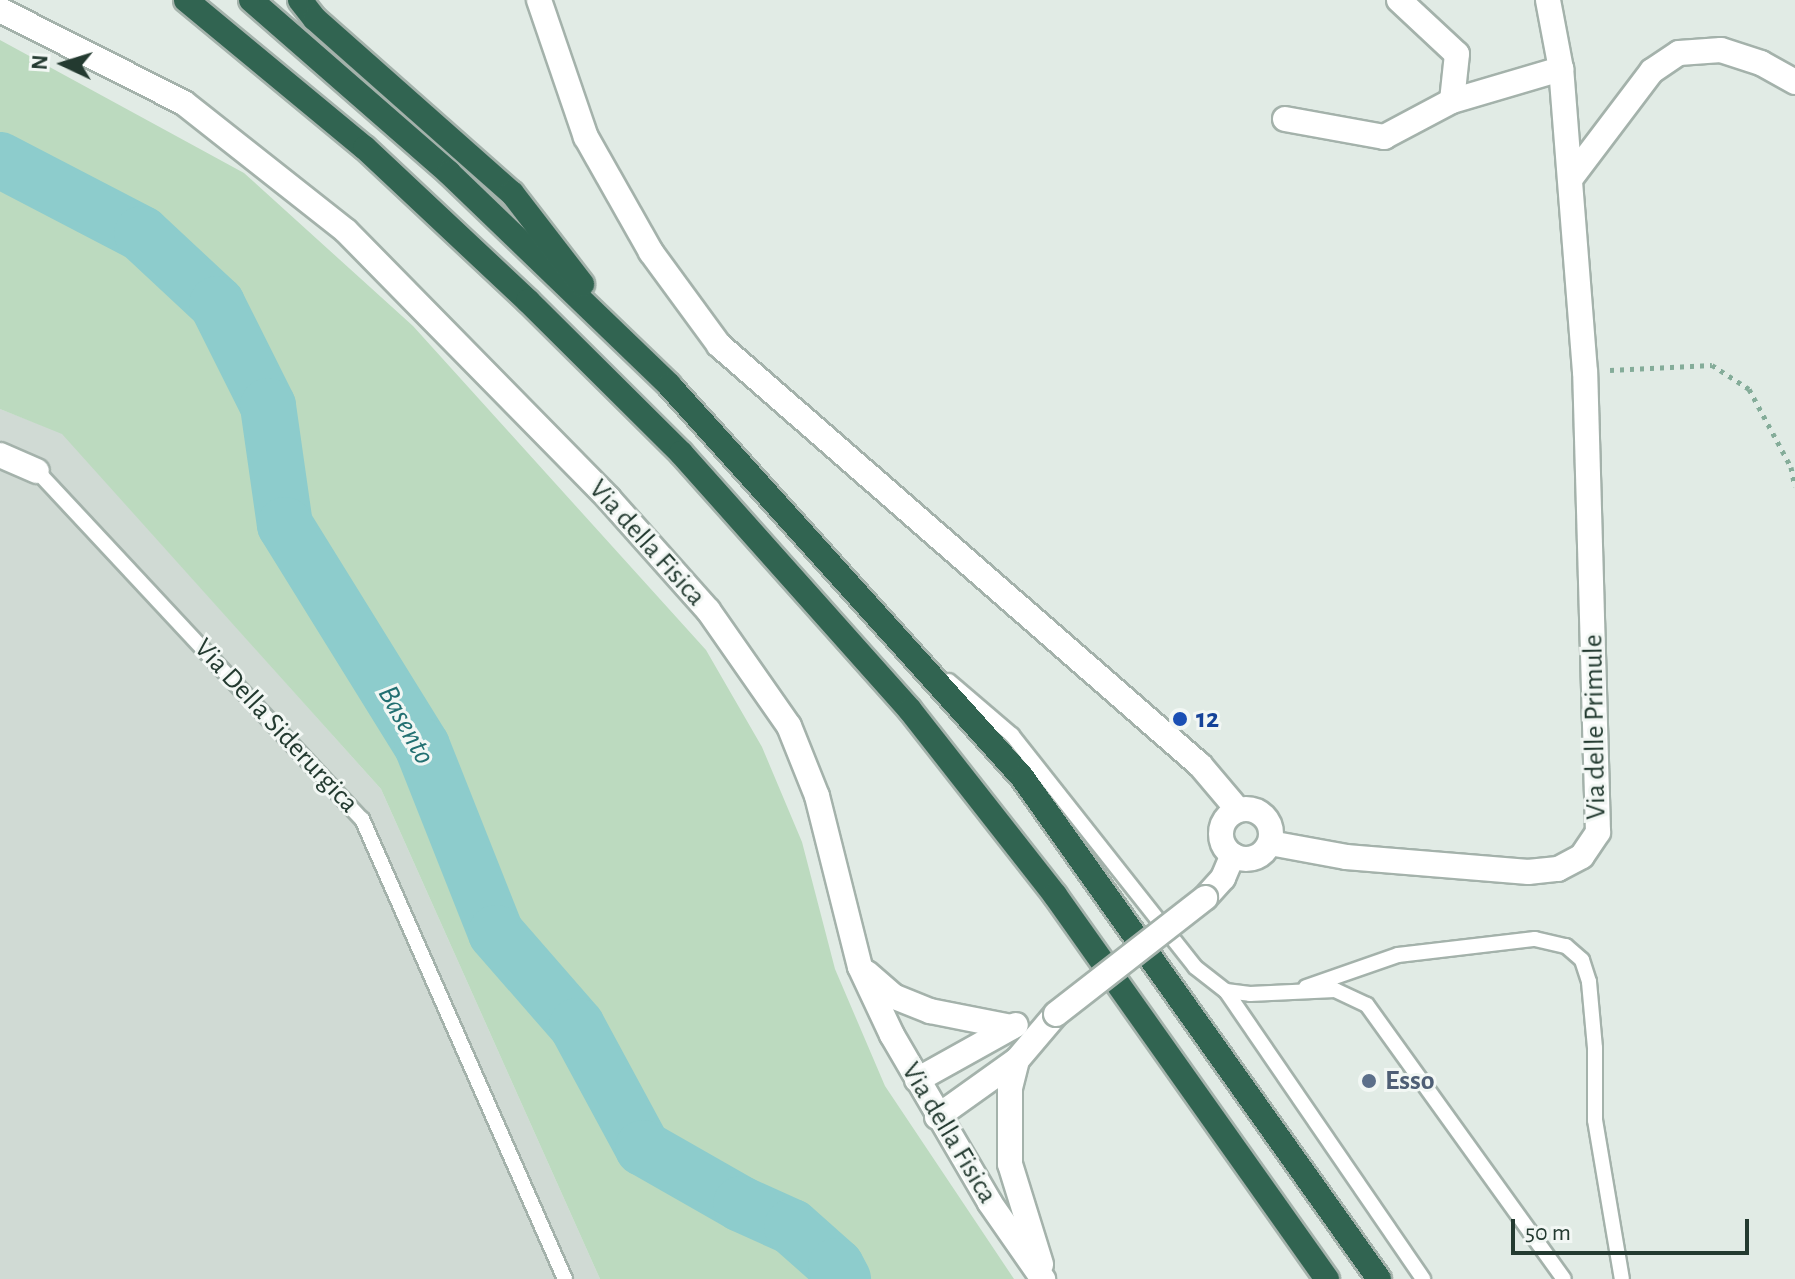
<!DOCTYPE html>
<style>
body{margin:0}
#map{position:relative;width:1795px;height:1279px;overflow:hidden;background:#e1ebe5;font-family:"Alegreya Sans",sans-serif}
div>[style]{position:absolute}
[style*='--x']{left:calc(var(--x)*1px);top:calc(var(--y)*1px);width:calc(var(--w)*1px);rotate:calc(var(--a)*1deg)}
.built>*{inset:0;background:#d0dad4}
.green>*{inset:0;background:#bcdabf}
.river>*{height:56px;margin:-28px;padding:0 28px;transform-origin:28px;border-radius:28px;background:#8dcccc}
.path>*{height:5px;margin-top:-2.5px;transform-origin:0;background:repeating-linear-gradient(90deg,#84ac99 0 4px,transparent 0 10px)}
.roads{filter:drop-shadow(2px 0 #a4b2ab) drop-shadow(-2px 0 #a4b2ab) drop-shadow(0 2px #a4b2ab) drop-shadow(0 -2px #a4b2ab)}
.service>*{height:14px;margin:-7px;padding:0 7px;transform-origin:7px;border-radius:7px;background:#fff}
.minor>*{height:24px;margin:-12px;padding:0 12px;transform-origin:12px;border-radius:12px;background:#fff}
.tertiary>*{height:24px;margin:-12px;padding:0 12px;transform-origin:12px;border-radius:12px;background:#fff}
.tertiary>.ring{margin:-12px;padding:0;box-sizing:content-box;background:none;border:24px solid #fff;border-radius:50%}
.motorway>*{height:24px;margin:-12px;padding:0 12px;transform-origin:12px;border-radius:12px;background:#316451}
.bridges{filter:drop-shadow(2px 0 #a4b2ab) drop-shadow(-2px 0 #a4b2ab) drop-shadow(0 2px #a4b2ab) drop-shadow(0 -2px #a4b2ab)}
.tertiary-bridge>*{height:24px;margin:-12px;padding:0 12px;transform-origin:12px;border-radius:12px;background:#fff}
.dots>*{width:22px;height:22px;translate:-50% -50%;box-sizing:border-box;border:4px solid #f2f7f4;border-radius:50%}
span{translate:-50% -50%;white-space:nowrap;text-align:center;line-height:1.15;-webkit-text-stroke:6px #f2f7f4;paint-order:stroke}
.street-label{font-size:28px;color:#233a30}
.transit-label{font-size:28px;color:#164399;font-weight:700}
.left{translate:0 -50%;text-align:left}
.service-label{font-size:28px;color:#4e5e75;font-weight:700}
.water-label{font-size:30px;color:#227071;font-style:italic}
.north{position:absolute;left:24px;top:24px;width:80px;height:80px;-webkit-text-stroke:6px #f2f7f4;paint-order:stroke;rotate:274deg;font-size:22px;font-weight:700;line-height:32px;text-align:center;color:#233a30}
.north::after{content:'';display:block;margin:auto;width:28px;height:36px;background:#233a30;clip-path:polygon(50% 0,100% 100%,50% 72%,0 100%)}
.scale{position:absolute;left:1511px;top:1219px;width:238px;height:36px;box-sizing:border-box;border:4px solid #233a30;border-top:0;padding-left:10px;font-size:24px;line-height:28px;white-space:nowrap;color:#233a30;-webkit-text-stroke:6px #f2f7f4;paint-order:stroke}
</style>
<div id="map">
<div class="built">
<div style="clip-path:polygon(0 409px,62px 433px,381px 789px,600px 1279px,0 1279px)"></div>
</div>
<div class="green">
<div style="clip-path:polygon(0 40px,244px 173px,413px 326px,706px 650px,762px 747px,802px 842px,835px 969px,885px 1086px,1014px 1279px,600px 1279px,381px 789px,62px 434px,0 409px)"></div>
</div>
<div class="river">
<div style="--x:0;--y:160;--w:160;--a:27.5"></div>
<div style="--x:142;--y:234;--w:103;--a:43"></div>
<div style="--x:217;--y:304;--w:114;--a:63.4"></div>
<div style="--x:268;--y:406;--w:120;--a:81.9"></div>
<div style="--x:285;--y:525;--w:260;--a:58.2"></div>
<div style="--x:422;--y:746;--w:201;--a:68.4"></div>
<div style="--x:496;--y:933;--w:123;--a:48.9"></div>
<div style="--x:577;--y:1026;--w:139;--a:61.6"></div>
<div style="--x:643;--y:1148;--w:113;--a:29.7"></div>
<div style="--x:741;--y:1204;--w:56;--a:24.3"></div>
<div style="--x:792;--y:1227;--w:59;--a:41.6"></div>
<div style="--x:836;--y:1266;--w:15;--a:62"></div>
</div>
<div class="path">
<div style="--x:1610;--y:370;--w:102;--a:-2.8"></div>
<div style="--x:1712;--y:365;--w:44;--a:33"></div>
<div style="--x:1749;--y:389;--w:89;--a:61.7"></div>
<div style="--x:1791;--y:467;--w:20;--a:79"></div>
</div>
<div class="roads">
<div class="service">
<div style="--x:37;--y:471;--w:476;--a:47"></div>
<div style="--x:362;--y:819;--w:503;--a:66.19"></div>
<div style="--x:949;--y:681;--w:83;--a:40.6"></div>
<div style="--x:1012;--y:735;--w:295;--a:51.7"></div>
<div style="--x:1195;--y:967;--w:39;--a:38"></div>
<div style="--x:1226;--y:991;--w:24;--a:7"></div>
<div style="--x:1250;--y:994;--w:85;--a:-2.7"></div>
<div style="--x:1335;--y:990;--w:35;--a:25"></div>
<div style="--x:1367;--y:1005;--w:337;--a:54.3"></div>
<div style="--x:1306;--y:987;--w:97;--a:-19.2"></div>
<div style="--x:1398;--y:955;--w:138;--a:-6.7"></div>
<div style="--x:1535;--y:939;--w:32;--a:13"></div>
<div style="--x:1566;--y:946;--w:21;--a:41"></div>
<div style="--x:1582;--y:960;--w:23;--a:72"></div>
<div style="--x:1589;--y:982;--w:66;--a:84.8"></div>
<div style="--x:1595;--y:1048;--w:72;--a:90"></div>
<div style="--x:1595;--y:1120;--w:161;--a:80.4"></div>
<div style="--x:1226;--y:991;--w:349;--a:55.6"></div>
</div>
<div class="minor">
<div style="--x:1399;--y:0;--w:79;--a:43"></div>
<div style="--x:1457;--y:54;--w:47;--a:96.1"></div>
<div style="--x:1452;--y:101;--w:114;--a:-16.4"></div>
<div style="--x:1285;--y:119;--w:101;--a:10.3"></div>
<div style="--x:1384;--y:137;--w:77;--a:-27.9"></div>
<div style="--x:1571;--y:178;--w:134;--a:-52.9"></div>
<div style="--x:1652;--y:71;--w:32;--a:-34"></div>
<div style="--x:1679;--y:53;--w:42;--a:-4.1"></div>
<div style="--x:1721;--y:50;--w:42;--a:18"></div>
<div style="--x:1761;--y:63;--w:39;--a:29"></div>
<div style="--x:0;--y:455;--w:40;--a:23.4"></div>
<div style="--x:1270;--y:843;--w:77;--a:10.4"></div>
<div style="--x:1346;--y:857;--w:183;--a:4.7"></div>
<div style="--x:1528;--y:872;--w:30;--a:-6"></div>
<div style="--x:1558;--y:869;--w:27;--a:-28"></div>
<div style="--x:1582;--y:856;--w:29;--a:-56"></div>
<div style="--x:1598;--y:832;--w:460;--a:-91.6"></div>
<div style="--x:1585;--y:372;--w:304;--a:-94.5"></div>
<div style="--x:1561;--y:69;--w:70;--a:-100.7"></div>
</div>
<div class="tertiary">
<div style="--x:539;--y:0;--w:145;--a:71.1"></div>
<div style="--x:586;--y:137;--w:132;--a:60.5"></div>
<div style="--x:651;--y:252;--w:115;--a:53.8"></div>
<div style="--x:719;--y:345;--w:639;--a:41.13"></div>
<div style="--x:1200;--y:765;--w:59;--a:49.8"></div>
<div style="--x:0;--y:10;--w:206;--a:26.8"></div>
<div style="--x:184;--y:103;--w:206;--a:38.3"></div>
<div style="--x:346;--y:231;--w:375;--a:45.5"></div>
<div style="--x:609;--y:499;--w:149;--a:48.3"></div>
<div style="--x:708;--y:610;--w:141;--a:55.1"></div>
<div style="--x:789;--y:726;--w:75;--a:68.2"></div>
<div style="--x:817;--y:796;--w:176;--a:75.9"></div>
<div style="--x:860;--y:967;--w:75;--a:64.8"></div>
<div style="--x:892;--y:1035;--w:194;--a:59.7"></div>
<div style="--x:990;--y:1203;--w:93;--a:55.1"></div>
<div class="ring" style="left:1221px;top:809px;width:26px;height:26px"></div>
<div style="--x:1205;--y:898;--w:27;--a:-48"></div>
<div style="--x:1223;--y:878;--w:25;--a:-67"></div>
<div style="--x:867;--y:973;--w:37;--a:41"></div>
<div style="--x:895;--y:997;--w:38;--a:22"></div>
<div style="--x:930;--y:1011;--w:83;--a:11.2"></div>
<div style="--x:1017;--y:1060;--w:29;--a:104"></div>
<div style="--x:1010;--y:1088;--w:76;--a:90"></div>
<div style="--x:1010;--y:1164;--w:105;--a:72.8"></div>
<div style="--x:917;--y:1080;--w:113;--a:-29.1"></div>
<div style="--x:937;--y:1117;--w:98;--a:-35.5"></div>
<div style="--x:1017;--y:1060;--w:60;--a:-49.7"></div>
</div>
<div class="motorway">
<div style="--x:186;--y:0;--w:232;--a:39.6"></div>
<div style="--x:365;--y:148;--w:224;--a:43.2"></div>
<div style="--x:528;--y:301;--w:216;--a:44.8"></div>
<div style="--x:681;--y:453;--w:344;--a:48.3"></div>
<div style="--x:910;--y:710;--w:235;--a:51.9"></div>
<div style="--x:1055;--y:895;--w:471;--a:54.7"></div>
<div style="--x:251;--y:0;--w:263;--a:41.1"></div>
<div style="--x:449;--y:173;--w:306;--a:43.9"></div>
<div style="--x:669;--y:385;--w:528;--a:48"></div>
<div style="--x:1022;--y:777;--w:616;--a:54.58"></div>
<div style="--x:300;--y:0;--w:24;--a:52"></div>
<div style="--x:315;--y:19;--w:263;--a:41.5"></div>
<div style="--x:512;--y:193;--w:115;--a:52.4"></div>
</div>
</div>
<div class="bridges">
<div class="tertiary-bridge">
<div style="--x:1056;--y:1014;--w:189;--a:-37.9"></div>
</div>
</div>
<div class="dots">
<div style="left:1180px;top:719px;background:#1a4fb4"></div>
<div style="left:1369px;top:1081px;background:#5c6f8a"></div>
</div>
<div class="street-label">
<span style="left:647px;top:543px;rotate:48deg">Via della Fisica</span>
<span style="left:276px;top:726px;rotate:47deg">Via Della Siderurgica</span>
<span style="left:1595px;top:727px;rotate:-91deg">Via delle Primule</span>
<span style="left:949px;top:1133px;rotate:59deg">Via della Fisica</span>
</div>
<div class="transit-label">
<span class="left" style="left:1196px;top:719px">12</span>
</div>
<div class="service-label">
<span class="left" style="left:1385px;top:1081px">Esso</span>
</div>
<div class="water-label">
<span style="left:406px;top:725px;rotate:61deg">Basento</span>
</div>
<div class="north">N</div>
<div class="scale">50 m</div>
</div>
